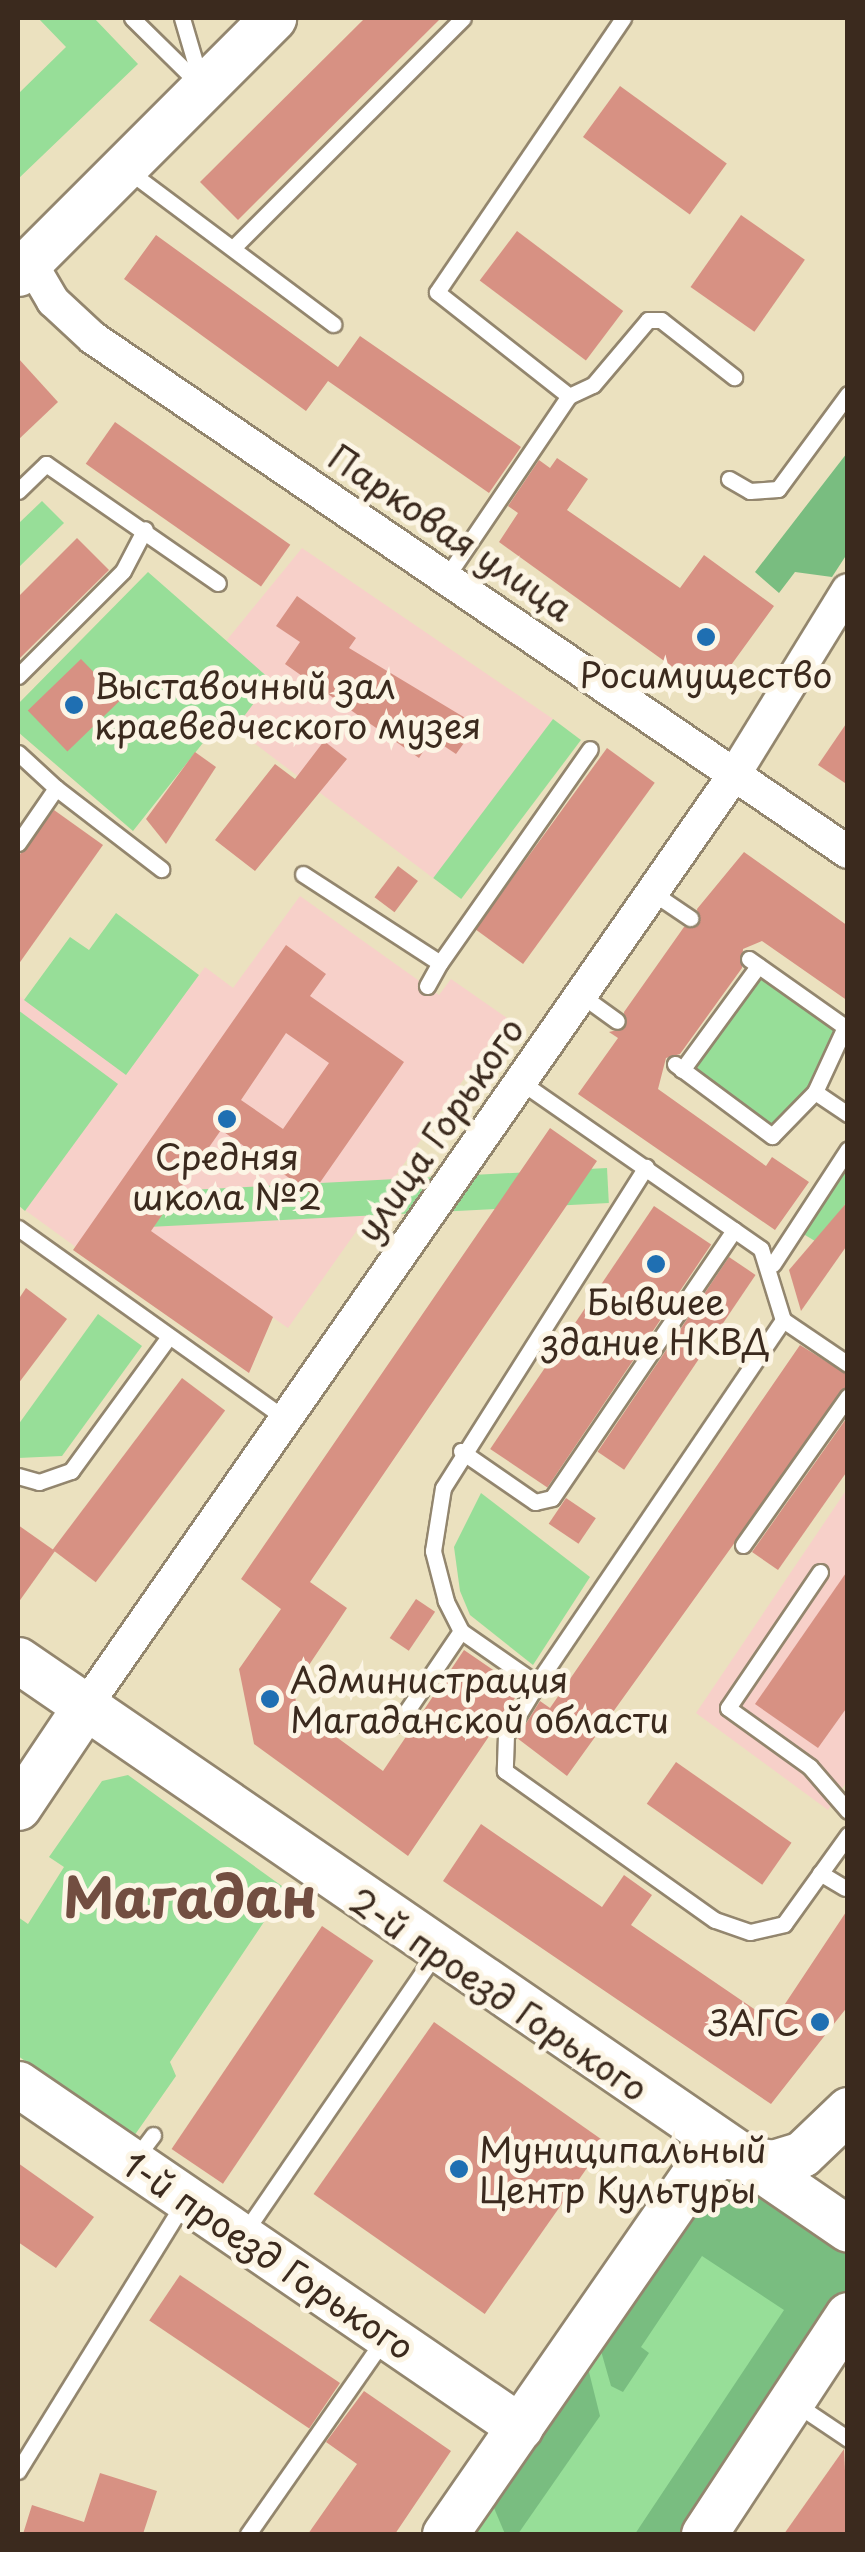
<!DOCTYPE html>
<meta charset="utf-8">
<style>
body{margin:0}
#map{position:relative;width:865px;height:2552px;overflow:hidden;background:#ebe1bf;font-family:"Playpen Sans",sans-serif}
div>[style]{position:absolute}
[style*='--x']{left:calc(var(--x)*1px);top:calc(var(--y)*1px);width:calc(var(--w)*1px);rotate:calc(var(--a)*1deg)}
.built>*{inset:0;background:#f7d0c9}
.green>*{inset:0;background:#97de98;transform-origin:0 0}
.forest>*{inset:0;background:#79bd80}
.building>*{inset:0;background:#d79183;transform-origin:0 0}
.roads{filter:drop-shadow(2px 0 #93866e) drop-shadow(-2px 0 #93866e) drop-shadow(0 2px #93866e) drop-shadow(0 -2px #93866e)}
.lane>*{height:15px;margin:-7.5px;padding:0 7.5px;transform-origin:7.5px;border-radius:7.5px;background:#fff}
.street>*{height:32px;margin:-16px;padding:0 16px;transform-origin:16px;border-radius:16px;background:#fff}
.secondary>*{height:45px;margin:-22.5px;padding:0 22.5px;transform-origin:22.5px;border-radius:22.5px;background:#fff}
.dots>*{width:28px;height:28px;translate:-50% -50%;box-sizing:border-box;border:5px solid #fcf5e5;border-radius:50%}
span{translate:-50% -50%;white-space:nowrap;text-align:center;line-height:1.15;-webkit-text-stroke:10px #fcf5e5;paint-order:stroke}
.street-label{font-size:35px;color:#3b2a1e}
.poi-label{font-size:35px;color:#3b2a1e}
.left{translate:0 -50%;text-align:left}
.right{translate:-100% -50%;text-align:right}
.town-label{font-size:55px;color:#724e41;font-weight:700}
.frame{position:absolute;inset:0;border:20px solid #3b2a1e;pointer-events:none}
</style>
<div id="map">
<div class="built">
<div style="clip-path:polygon(302px 548px,553px 719px,437px 881px,222px 719px,270px 681px,226px 641px)"></div>
<div style="clip-path:polygon(300px 896px,439px 995px,451px 979px,507px 1018px,288px 1328px,272px 1317px,249px 1373px,18px 1205px,18px 995px,126px 1074px,205px 967px,233px 988px)"></div>
<div style="clip-path:polygon(847px 1489px,847px 1781px,828px 1810px,696px 1713px)"></div>
</div>
<div class="green">
<div style="clip-path:polygon(38px 18px,94px 18px,138px 64px,18px 179px,18px 94px,66px 47px)"></div>
<div style="clip-path:polygon(42px 501px,64px 523px,18px 568px,18px 524px)"></div>
<div style="clip-path:polygon(148px 572px,271px 680px,242px 719px,229px 710px,133px 831px,18px 732px,18px 704px)"></div>
<div style="left:553px;top:719px;width:35px;height:199px;rotate:37deg"></div>
<div style="clip-path:polygon(116px 913px,199px 975px,126px 1075px,24px 1000px,70px 937px,89px 950px)"></div>
<div style="clip-path:polygon(758px 966px,845px 1027px,815px 1092px,772px 1136px,682px 1070px)"></div>
<div style="clip-path:polygon(18px 1010px,118px 1084px,25px 1211px,18px 1205px)"></div>
<div style="clip-path:polygon(847px 1149px,847px 1201px,820px 1244px,795px 1229px)"></div>
<div style="left:607px;top:1168px;width:35px;height:495px;rotate:87deg"></div>
<div style="clip-path:polygon(98px 1314px,142px 1346px,62px 1456px,18px 1458px,18px 1425px)"></div>
<div style="clip-path:polygon(481px 1493px,590px 1577px,533px 1665px,470px 1615px,460px 1591px,454px 1547px)"></div>
<div style="clip-path:polygon(128px 1775px,286px 1889px,170px 2062px,176px 2076px,134px 2136px,18px 2056px,18px 1917px,28px 1924px,64px 1867px,49px 1857px,102px 1781px)"></div>
<div style="clip-path:polygon(685px 2187px,847px 2229px,847px 2315px,704px 2534px,445px 2534px)"></div>
</div>
<div class="forest">
<div style="clip-path:polygon(847px 453px,847px 554px,832px 577px,795px 572px,779px 593px,755px 572px)"></div>
<div style="clip-path:polygon(729px 2171px,847px 2250px,847px 2289px,680px 2534px,635px 2534px,784px 2310px,702px 2256px,641px 2347px,649px 2353px,623px 2392px,611px 2386px,595px 2330px,700px 2183px)"></div>
<div style="clip-path:polygon(582px 2344px,600px 2416px,518px 2534px,505px 2534px,486px 2489px)"></div>
</div>
<div class="building">
<div style="clip-path:polygon(365px 18px,441px 18px,238px 220px,200px 182px)"></div>
<div style="left:620px;top:86px;width:132px;height:63px;rotate:36deg"></div>
<div style="left:741px;top:215px;width:78px;height:88px;rotate:35deg"></div>
<div style="left:517px;top:231px;width:133px;height:62px;rotate:37deg"></div>
<div style="clip-path:polygon(156px 235px,338px 367px,360px 336px,521px 447px,489px 493px,328px 381px,306px 411px,124px 279px)"></div>
<div style="clip-path:polygon(18px 358px,58px 402px,18px 440px)"></div>
<div style="left:115px;top:422px;width:214px;height:51px;rotate:35deg"></div>
<div style="clip-path:polygon(557px 458px,588px 479px,567px 510px,680px 588px,704px 555px,774px 606px,710px 694px,499px 542px,518px 513px,508px 506px,539px 460px,550px 468px)"></div>
<div style="clip-path:polygon(77px 538px,109px 570px,18px 660px,18px 597px)"></div>
<div style="clip-path:polygon(297px 596px,356px 638px,349px 648px,477px 725px,456px 754px,432px 738px,419px 758px,285px 664px,300px 642px,276px 626px)"></div>
<div style="left:81px;top:659px;width:57px;height:74px;rotate:46deg"></div>
<div style="clip-path:polygon(848px 721px,848px 785px,818px 765px)"></div>
<div style="clip-path:polygon(324px 741px,347px 759px,255px 871px,215px 840px,275px 764px,295px 779px)"></div>
<div style="left:607px;top:748px;width:59px;height:224px;rotate:36deg"></div>
<div style="clip-path:polygon(195px 752px,216px 767px,166px 844px,146px 819px)"></div>
<div style="clip-path:polygon(54px 810px,103px 845px,18px 965px,18px 857px)"></div>
<div style="clip-path:polygon(744px 852px,848px 926px,848px 1001px,762px 941px,743px 949px,742px 968px,680px 1054px,666px 1058px,658px 1089px,766px 1166px,772px 1157px,809px 1182px,775px 1230px,578px 1094px,618px 1038px,609px 1032px,625px 1028px,624px 1012px,684px 927px,699px 925px,697px 909px)"></div>
<div style="left:398px;top:866px;width:25px;height:39px;rotate:37deg"></div>
<div style="clip-path:polygon(evenodd,286px 945px,326px 974px,310px 996px,404px 1062px,312px 1194px,221px 1130px,151px 1231px,273px 1317px,249px 1373px,73px 1250px,286px 945px,286px 1033px,329px 1063px,283px 1129px,241px 1100px,286px 1033px)"></div>
<div style="clip-path:polygon(550px 1128px,597px 1161px,310px 1582px,347px 1608px,293px 1689px,298px 1709px,383px 1771px,464px 1650px,521px 1689px,408px 1856px,254px 1744px,239px 1669px,281px 1609px,241px 1579px)"></div>
<div style="clip-path:polygon(848px 1201px,848px 1244px,801px 1311px,789px 1270px)"></div>
<div style="left:654px;top:1206px;width:69px;height:293px;rotate:34deg"></div>
<div style="left:729px;top:1257px;width:32px;height:235px;rotate:34deg"></div>
<div style="clip-path:polygon(26px 1288px,67px 1319px,18px 1384px,18px 1300px)"></div>
<div style="clip-path:polygon(800px 1345px,848px 1375px,848px 1385px,567px 1776px,517px 1738px,540px 1701px,550px 1708px)"></div>
<div style="left:182px;top:1378px;width:54px;height:215px;rotate:37deg"></div>
<div style="clip-path:polygon(848px 1416px,848px 1470px,778px 1570px,752px 1552px)"></div>
<div style="left:566px;top:1498px;width:36px;height:31px;rotate:34deg"></div>
<div style="clip-path:polygon(18px 1525px,55px 1551px,18px 1603px)"></div>
<div style="clip-path:polygon(848px 1570px,848px 1706px,818px 1748px,755px 1704px)"></div>
<div style="left:416px;top:1599px;width:23px;height:47px;rotate:34deg"></div>
<div style="left:676px;top:1762px;width:141px;height:51px;rotate:35deg"></div>
<div style="clip-path:polygon(481px 1824px,602px 1907px,624px 1875px,652px 1895px,631px 1925px,773px 2022px,848px 1909px,848px 2006px,771px 2104px,443px 1881px)"></div>
<div style="left:322px;top:1926px;width:62px;height:269px;rotate:34deg"></div>
<div style="left:434px;top:2022px;width:209px;height:210px;rotate:35deg"></div>
<div style="clip-path:polygon(18px 2163px,94px 2217px,56px 2268px,18px 2242px)"></div>
<div style="left:180px;top:2275px;width:193px;height:55px;rotate:34deg"></div>
<div style="clip-path:polygon(364px 2391px,451px 2451px,395px 2534px,308px 2534px,357px 2464px,326px 2442px)"></div>
<div style="clip-path:polygon(844px 2449px,848px 2534px,784px 2534px)"></div>
<div style="clip-path:polygon(100px 2473px,157px 2491px,143px 2534px,23px 2534px,32px 2505px,84px 2522px)"></div>
</div>
<div class="roads">
<div class="lane">
<div style="--x:132;--y:18;--w:95;--a:44.6"></div>
<div style="--x:182;--y:18;--w:64;--a:73.6"></div>
<div style="--x:126;--y:169;--w:259;--a:36.8"></div>
<div style="--x:233;--y:248;--w:325;--a:-45"></div>
<div style="--x:569;--y:396;--w:26;--a:-25"></div>
<div style="--x:593;--y:385;--w:85;--a:-49.8"></div>
<div style="--x:648;--y:320;--w:13;--a:0"></div>
<div style="--x:661;--y:320;--w:93;--a:38"></div>
<div style="--x:729;--y:479;--w:24;--a:30"></div>
<div style="--x:750;--y:491;--w:28;--a:-4"></div>
<div style="--x:778;--y:489;--w:118;--a:-53.6"></div>
<div style="--x:18;--y:491;--w:39;--a:-44"></div>
<div style="--x:46;--y:464;--w:209;--a:34.7"></div>
<div style="--x:447;--y:576;--w:217;--a:-55.9"></div>
<div style="--x:569;--y:396;--w:168;--a:-141.8"></div>
<div style="--x:437;--y:292;--w:331;--a:-55.8"></div>
<div style="--x:18;--y:676;--w:148;--a:-45"></div>
<div style="--x:123;--y:571;--w:47;--a:-62.4"></div>
<div style="--x:18;--y:753;--w:52;--a:42.6"></div>
<div style="--x:56;--y:788;--w:67;--a:124.6"></div>
<div style="--x:56;--y:788;--w:133;--a:37.6"></div>
<div style="--x:303;--y:874;--w:163;--a:33"></div>
<div style="--x:440;--y:963;--w:261;--a:-55"></div>
<div style="--x:653;--y:893;--w:45;--a:34"></div>
<div style="--x:749;--y:959;--w:118;--a:35.3"></div>
<div style="--x:845;--y:1027;--w:72;--a:114.8"></div>
<div style="--x:427;--y:986;--w:26;--a:-61"></div>
<div style="--x:581;--y:995;--w:44;--a:35.8"></div>
<div style="--x:675;--y:1064;--w:121;--a:36.6"></div>
<div style="--x:772;--y:1136;--w:62;--a:-45.7"></div>
<div style="--x:815;--y:1092;--w:40;--a:34"></div>
<div style="--x:682;--y:1070;--w:129;--a:-53.8"></div>
<div style="--x:521;--y:1082;--w:292;--a:34.8"></div>
<div style="--x:761;--y:1249;--w:74;--a:72.8"></div>
<div style="--x:783;--y:1320;--w:439;--a:124.1"></div>
<div style="--x:537;--y:1684;--w:60;--a:121.3"></div>
<div style="--x:506;--y:1735;--w:36;--a:92"></div>
<div style="--x:505;--y:1771;--w:257;--a:35.4"></div>
<div style="--x:715;--y:1920;--w:37;--a:19"></div>
<div style="--x:750;--y:1932;--w:35;--a:-13"></div>
<div style="--x:784;--y:1924;--w:110;--a:-54.3"></div>
<div style="--x:18;--y:1228;--w:327;--a:35.5"></div>
<div style="--x:773;--y:1264;--w:137;--a:-56.9"></div>
<div style="--x:783;--y:1320;--w:78;--a:34.1"></div>
<div style="--x:461;--y:1451;--w:90;--a:34.6"></div>
<div style="--x:535;--y:1502;--w:17;--a:-13"></div>
<div style="--x:552;--y:1498;--w:324;--a:-55.8"></div>
<div style="--x:18;--y:1476;--w:22;--a:16"></div>
<div style="--x:39;--y:1482;--w:34;--a:-19"></div>
<div style="--x:71;--y:1471;--w:165;--a:-53.9"></div>
<div style="--x:743;--y:1545;--w:182;--a:-54.8"></div>
<div style="--x:820;--y:1572;--w:164;--a:124.1"></div>
<div style="--x:728;--y:1708;--w:101;--a:35.7"></div>
<div style="--x:810;--y:1767;--w:58;--a:49.2"></div>
<div style="--x:537;--y:1684;--w:93;--a:-145.1"></div>
<div style="--x:461;--y:1631;--w:34;--a:-117"></div>
<div style="--x:446;--y:1601;--w:52;--a:-104.6"></div>
<div style="--x:433;--y:1551;--w:64;--a:-81"></div>
<div style="--x:443;--y:1488;--w:380;--a:-57.7"></div>
<div style="--x:398;--y:1724;--w:112;--a:-55.9"></div>
<div style="--x:820;--y:1873;--w:29;--a:31"></div>
<div style="--x:135;--y:2159;--w:30;--a:-53"></div>
<div style="--x:242;--y:2236;--w:342;--a:-55.6"></div>
<div style="--x:796;--y:2404;--w:63;--a:33.9"></div>
<div style="--x:18;--y:2471;--w:316;--a:-58.3"></div>
<div style="--x:248;--y:2534;--w:238;--a:-55.1"></div>
</div>
<div class="street">
<div style="--x:29;--y:260;--w:48;--a:59.7"></div>
<div style="--x:53;--y:301;--w:54;--a:42.8"></div>
<div style="--x:93;--y:338;--w:913;--a:34.25"></div>
<div style="--x:85;--y:1707;--w:1136;--a:-55.15"></div>
<div style="--x:734;--y:775;--w:217;--a:-58.4"></div>
</div>
<div class="secondary">
<div style="--x:18;--y:273;--w:361;--a:-45"></div>
<div style="--x:18;--y:1660;--w:1006;--a:34.43"></div>
<div style="--x:18;--y:1807;--w:120;--a:-56.2"></div>
<div style="--x:18;--y:2084;--w:608;--a:34.34"></div>
<div style="--x:445;--y:2534;--w:443;--a:-55.3"></div>
<div style="--x:697;--y:2170;--w:29;--a:-31"></div>
<div style="--x:722;--y:2155;--w:52;--a:8.9"></div>
<div style="--x:773;--y:2163;--w:30;--a:-17"></div>
<div style="--x:802;--y:2154;--w:64;--a:-43.7"></div>
<div style="--x:704;--y:2534;--w:262;--a:-56.7"></div>
</div>
</div>
<div class="dots">
<div style="left:706px;top:637px;background:#1f6fb2"></div>
<div style="left:74px;top:705px;background:#1f6fb2"></div>
<div style="left:227px;top:1119px;background:#1f6fb2"></div>
<div style="left:656px;top:1264px;background:#1f6fb2"></div>
<div style="left:270px;top:1699px;background:#1f6fb2"></div>
<div style="left:820px;top:2022px;background:#1f6fb2"></div>
<div style="left:459px;top:2169px;background:#1f6fb2"></div>
</div>
<div class="street-label">
<span style="left:451px;top:532px;rotate:34deg">Парковая улица</span>
<span style="left:439px;top:1129px;rotate:-55deg">улица Горького</span>
<span style="left:499px;top:1994px;rotate:34deg">2-й проезд Горького</span>
<span style="left:269px;top:2255px;rotate:34deg">1-й проезд Горького</span>
</div>
<div class="poi-label">
<span style="left:706px;top:674px">Росимущество</span>
<span class="left" style="left:94px;top:705px">Выставочный зал<br>краеведческого музея</span>
<span style="left:227px;top:1176px">Средняя<br>школа №2</span>
<span style="left:656px;top:1321px">Бывшее<br>здание НКВД</span>
<span class="left" style="left:290px;top:1699px">Администрация<br>Магаданской области</span>
<span class="right" style="left:800px;top:2022px">ЗАГС</span>
<span class="left" style="left:479px;top:2169px">Муниципальный<br>Центр Культуры</span>
</div>
<div class="town-label">
<span style="left:190px;top:1896px">Магадан</span>
</div>
<div class="frame"></div>
</div>
